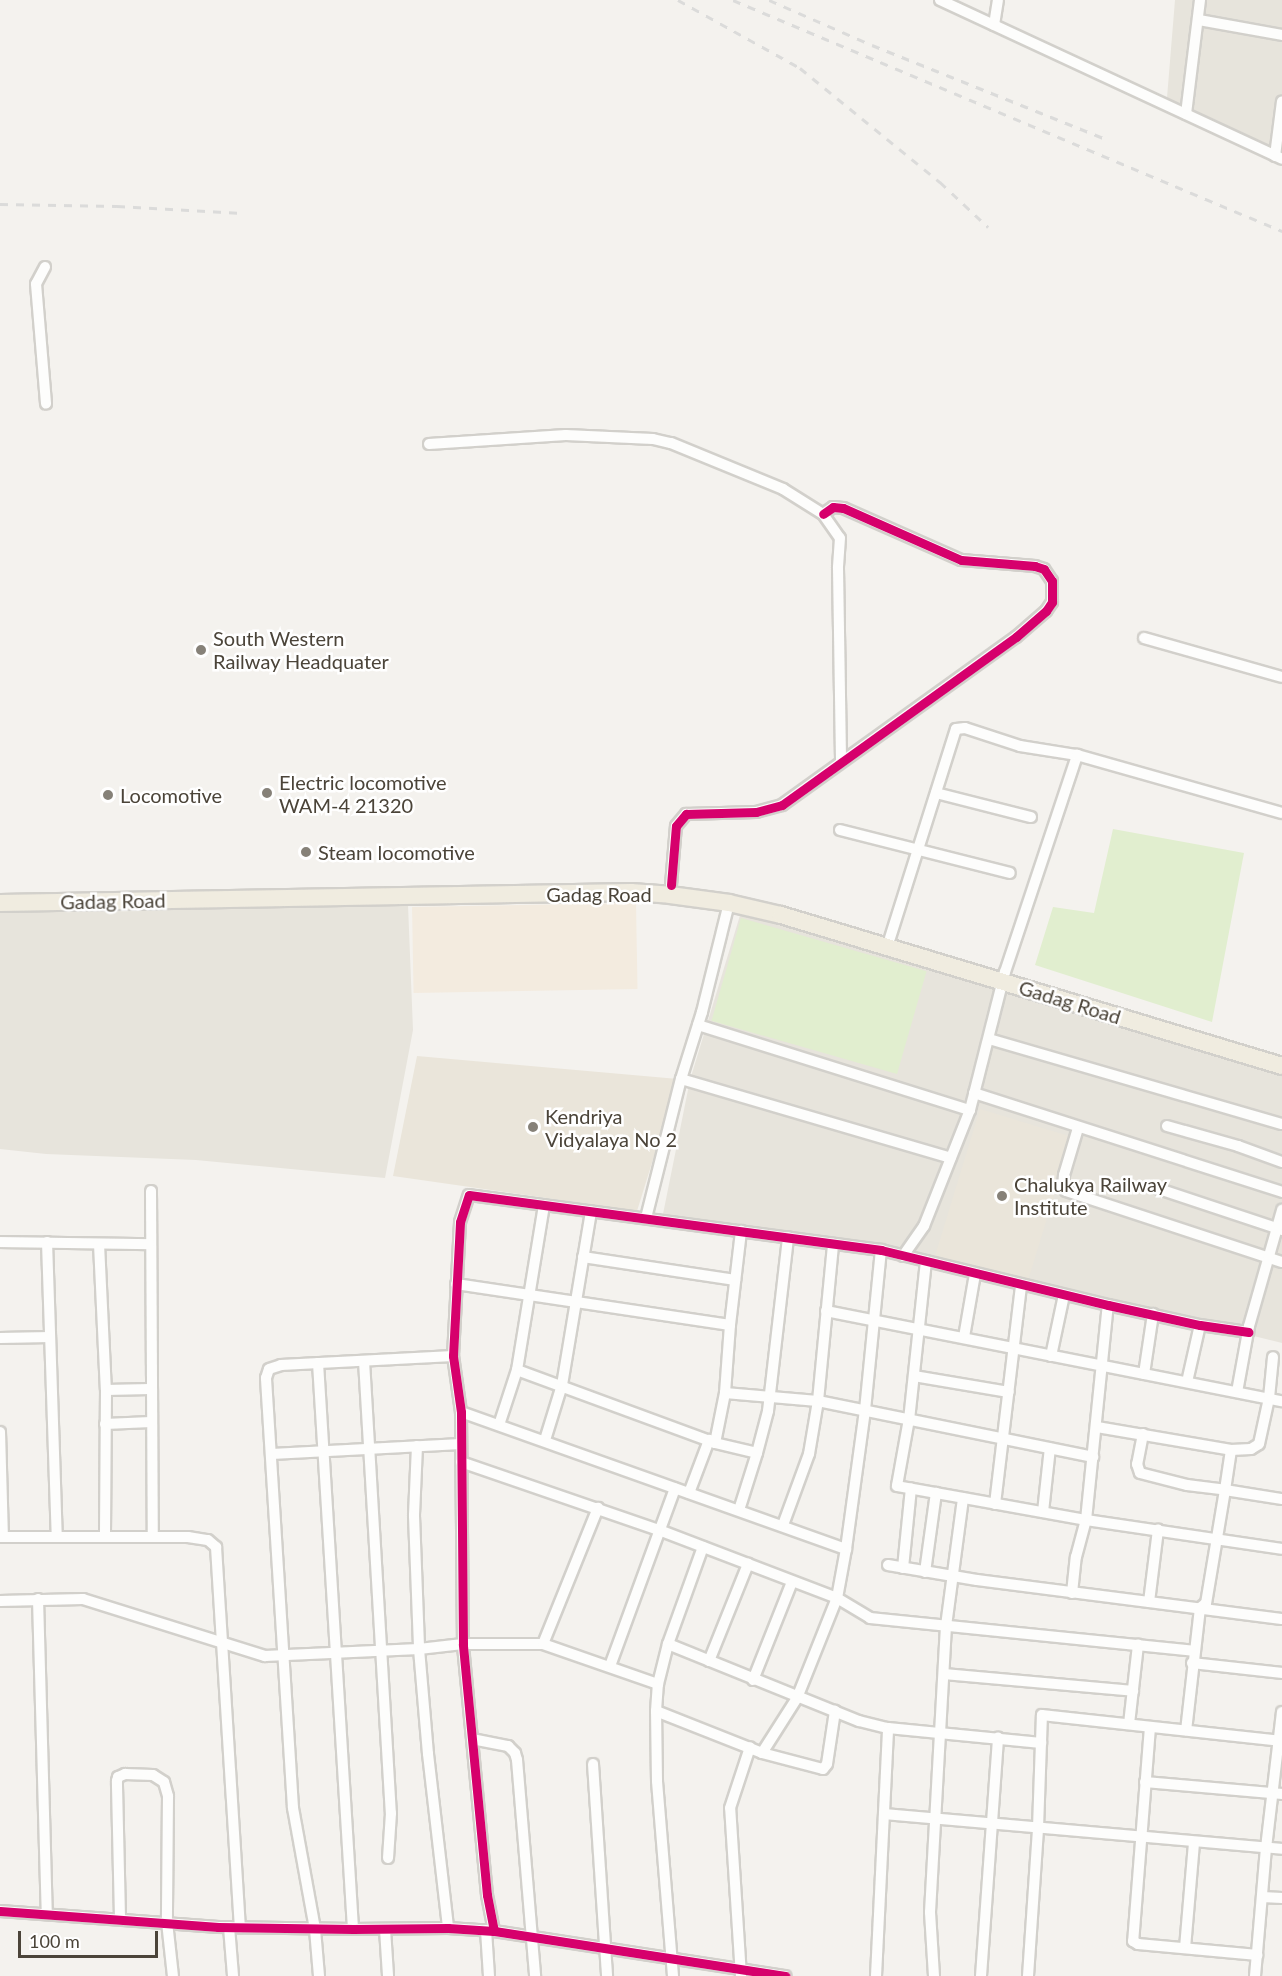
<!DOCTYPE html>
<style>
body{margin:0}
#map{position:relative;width:1282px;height:1976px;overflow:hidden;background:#f4f2ee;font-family:Lato,sans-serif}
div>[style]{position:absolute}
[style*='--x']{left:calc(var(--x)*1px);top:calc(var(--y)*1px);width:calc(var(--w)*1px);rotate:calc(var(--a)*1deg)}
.residential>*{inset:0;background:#e7e4dc}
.commercial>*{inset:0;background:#f3ebdf;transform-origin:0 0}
.education>*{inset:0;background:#eae5da;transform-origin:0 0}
.green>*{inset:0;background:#e1eecf;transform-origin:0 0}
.roads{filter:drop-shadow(2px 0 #d2d0cb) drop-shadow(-2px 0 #d2d0cb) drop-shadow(0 2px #d2d0cb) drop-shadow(0 -2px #d2d0cb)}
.minor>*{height:10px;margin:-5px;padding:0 5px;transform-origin:5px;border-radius:5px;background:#fdfdfc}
.trunk>*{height:16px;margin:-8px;padding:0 8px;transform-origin:8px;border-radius:8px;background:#f0ece0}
.rail>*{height:3px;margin-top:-1.5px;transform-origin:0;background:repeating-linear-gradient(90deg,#dbdbda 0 8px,transparent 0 16px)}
.cycleway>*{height:9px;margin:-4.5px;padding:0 4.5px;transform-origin:4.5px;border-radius:4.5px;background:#d6006c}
.dots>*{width:16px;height:16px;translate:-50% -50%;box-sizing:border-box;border:3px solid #fff;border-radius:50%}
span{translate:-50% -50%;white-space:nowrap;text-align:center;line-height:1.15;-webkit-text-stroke:5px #fff;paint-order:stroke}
.poi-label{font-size:20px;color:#4b4439}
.left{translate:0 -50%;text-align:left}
.street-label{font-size:20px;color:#4b4439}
.scale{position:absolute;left:18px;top:1931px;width:140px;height:27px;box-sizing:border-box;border:3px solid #4b4439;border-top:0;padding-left:8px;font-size:18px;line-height:21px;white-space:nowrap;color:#4b4439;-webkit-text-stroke:4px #fff;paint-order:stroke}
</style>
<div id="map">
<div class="residential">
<div style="clip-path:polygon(1175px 0,1282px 0,1282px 166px,1166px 110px)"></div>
<div style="clip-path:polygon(408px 905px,413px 1030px,385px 1178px,196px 1160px,46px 1154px,0 1149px,0 911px)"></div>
<div style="clip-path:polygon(741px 912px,1282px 1073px,1282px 1343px,882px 1245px,663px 1214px,690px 1080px)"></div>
</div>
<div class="commercial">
<div style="left:636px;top:903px;width:86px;height:224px;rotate:89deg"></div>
</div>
<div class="education">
<div style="clip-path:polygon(417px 1056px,678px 1079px,637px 1211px,393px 1176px)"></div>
<div style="left:980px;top:1109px;width:96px;height:153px;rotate:17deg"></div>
</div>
<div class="green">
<div style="clip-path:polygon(1113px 829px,1244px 853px,1212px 1022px,1035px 965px,1053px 907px,1094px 913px)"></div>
<div style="left:741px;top:918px;width:193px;height:107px;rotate:16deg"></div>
</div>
<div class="roads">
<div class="minor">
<div style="--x:940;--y:0;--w:377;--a:24.9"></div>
<div style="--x:1199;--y:20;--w:84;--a:10.2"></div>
<div style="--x:994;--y:25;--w:25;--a:-81"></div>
<div style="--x:1186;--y:114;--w:115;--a:-83"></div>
<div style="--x:1275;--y:156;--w:55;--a:-82.7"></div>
<div style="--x:45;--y:267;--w:19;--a:118"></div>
<div style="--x:36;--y:284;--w:120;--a:85.2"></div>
<div style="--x:429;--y:444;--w:137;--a:-3.8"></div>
<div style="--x:566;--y:435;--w:87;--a:2.6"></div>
<div style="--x:653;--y:439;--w:18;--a:13"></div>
<div style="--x:671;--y:443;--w:121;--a:22.3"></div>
<div style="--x:783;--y:489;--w:47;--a:32"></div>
<div style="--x:823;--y:514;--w:29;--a:55"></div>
<div style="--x:840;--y:538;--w:30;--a:94"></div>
<div style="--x:838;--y:568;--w:193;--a:89.1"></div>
<div style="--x:1144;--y:638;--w:143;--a:15.8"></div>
<div style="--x:936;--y:793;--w:98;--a:14.2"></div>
<div style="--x:840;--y:830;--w:175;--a:14.2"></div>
<div style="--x:671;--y:885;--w:59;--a:-85.2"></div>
<div style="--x:676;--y:826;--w:16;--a:-50"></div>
<div style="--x:686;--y:814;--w:70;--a:-1.6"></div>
<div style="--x:756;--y:812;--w:27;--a:-15"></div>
<div style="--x:782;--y:805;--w:288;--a:-35.7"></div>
<div style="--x:1016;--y:637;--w:40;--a:-41"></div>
<div style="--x:1046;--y:611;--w:11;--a:-56"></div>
<div style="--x:1052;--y:602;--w:21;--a:-90"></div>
<div style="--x:1052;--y:581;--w:14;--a:-124"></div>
<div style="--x:1044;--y:569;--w:9;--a:-162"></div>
<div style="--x:1035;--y:566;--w:74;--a:-175.4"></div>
<div style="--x:961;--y:560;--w:129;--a:-156.2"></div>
<div style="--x:843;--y:508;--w:10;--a:-174"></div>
<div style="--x:833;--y:507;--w:12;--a:145"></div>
<div style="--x:890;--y:938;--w:219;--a:-72.5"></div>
<div style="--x:956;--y:729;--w:9;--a:-6"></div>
<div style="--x:965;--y:728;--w:58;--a:18.1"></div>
<div style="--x:1020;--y:746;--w:58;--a:9"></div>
<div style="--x:698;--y:1025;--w:285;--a:17.4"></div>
<div style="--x:989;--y:1039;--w:305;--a:16.2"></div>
<div style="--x:681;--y:1079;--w:281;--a:16.3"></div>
<div style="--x:974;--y:1093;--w:324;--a:17.8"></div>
<div style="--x:1167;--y:1126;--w:74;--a:15.7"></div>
<div style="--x:1238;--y:1146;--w:47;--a:20"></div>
<div style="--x:1078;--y:1128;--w:49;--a:106.6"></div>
<div style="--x:1064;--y:1175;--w:12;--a:95"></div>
<div style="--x:1063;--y:1187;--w:5;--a:53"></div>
<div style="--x:1066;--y:1191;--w:227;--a:18.2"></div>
<div style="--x:1159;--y:1189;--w:130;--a:18.4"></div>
<div style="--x:151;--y:1191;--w:346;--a:89.7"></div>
<div style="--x:646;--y:1218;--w:143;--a:-75.9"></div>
<div style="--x:681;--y:1079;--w:70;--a:-72.6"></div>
<div style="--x:702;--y:1012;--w:112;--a:-76.1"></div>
<div style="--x:0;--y:1242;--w:149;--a:0.8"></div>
<div style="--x:47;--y:1242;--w:295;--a:88.1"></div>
<div style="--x:99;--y:1244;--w:146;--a:87.3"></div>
<div style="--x:106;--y:1390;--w:147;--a:90.4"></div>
<div style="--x:903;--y:1256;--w:37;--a:-55"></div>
<div style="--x:924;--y:1226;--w:125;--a:-68.4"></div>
<div style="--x:970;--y:1110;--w:142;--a:-75.8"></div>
<div style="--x:1005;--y:972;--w:229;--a:-71.6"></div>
<div style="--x:1077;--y:755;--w:213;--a:15.8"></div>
<div style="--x:583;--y:1257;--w:154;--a:8.6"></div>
<div style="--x:926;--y:1261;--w:159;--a:96.1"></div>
<div style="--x:909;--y:1419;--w:68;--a:100.2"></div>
<div style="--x:897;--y:1486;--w:192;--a:10.2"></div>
<div style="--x:1086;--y:1520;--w:198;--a:8.4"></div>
<div style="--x:456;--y:1284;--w:277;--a:8.5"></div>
<div style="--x:826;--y:1311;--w:465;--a:11.2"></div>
<div style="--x:964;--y:1337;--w:64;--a:-80.1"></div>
<div style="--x:0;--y:1338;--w:50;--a:-1.1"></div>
<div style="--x:1051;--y:1356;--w:62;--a:-78"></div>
<div style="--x:364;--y:1361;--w:453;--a:86.6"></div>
<div style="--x:391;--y:1813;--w:45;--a:93.8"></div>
<div style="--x:318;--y:1363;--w:567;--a:86.46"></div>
<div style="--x:517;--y:1370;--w:211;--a:20.2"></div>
<div style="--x:715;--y:1443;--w:43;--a:13.4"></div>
<div style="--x:757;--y:1453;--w:60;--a:107.5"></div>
<div style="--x:1144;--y:1374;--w:61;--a:-81.5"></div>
<div style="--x:914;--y:1376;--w:96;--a:9.6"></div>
<div style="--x:1187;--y:1382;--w:58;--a:-77.2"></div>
<div style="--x:106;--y:1390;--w:44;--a:-1.3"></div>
<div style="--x:1237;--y:1392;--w:67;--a:-79.7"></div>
<div style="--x:1249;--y:1326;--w:121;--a:-74.1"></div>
<div style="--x:725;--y:1393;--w:93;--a:4.9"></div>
<div style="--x:818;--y:1401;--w:281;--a:11.5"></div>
<div style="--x:461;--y:1412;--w:409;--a:19.6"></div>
<div style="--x:846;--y:1549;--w:140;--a:-82.2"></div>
<div style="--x:865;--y:1410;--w:161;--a:-84.3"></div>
<div style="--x:105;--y:1424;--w:46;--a:-2.5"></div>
<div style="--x:499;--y:1425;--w:58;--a:-71.9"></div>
<div style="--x:517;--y:1370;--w:167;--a:-80.7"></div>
<div style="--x:1097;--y:1427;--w:136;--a:9.7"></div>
<div style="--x:1231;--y:1450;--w:40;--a:98.5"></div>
<div style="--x:1225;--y:1490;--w:58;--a:9"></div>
<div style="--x:0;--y:1432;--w:105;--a:88.4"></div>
<div style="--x:1143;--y:1434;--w:31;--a:101"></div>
<div style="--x:1137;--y:1464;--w:9;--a:72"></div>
<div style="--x:1140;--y:1473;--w:49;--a:14.3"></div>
<div style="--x:1187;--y:1485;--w:38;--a:7"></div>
<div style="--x:1225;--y:1490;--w:115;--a:99.5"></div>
<div style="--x:1206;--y:1603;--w:8;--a:140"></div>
<div style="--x:1200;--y:1608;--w:123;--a:96.5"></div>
<div style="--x:545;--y:1440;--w:58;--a:-72.8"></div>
<div style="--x:562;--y:1385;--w:176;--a:-80.5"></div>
<div style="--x:715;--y:1443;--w:51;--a:-78.7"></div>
<div style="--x:725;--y:1393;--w:68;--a:-85.8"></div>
<div style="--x:730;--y:1325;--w:95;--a:-83.3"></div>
<div style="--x:417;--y:1446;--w:70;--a:92.5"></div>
<div style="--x:414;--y:1516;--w:133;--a:87.8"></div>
<div style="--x:419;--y:1649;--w:105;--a:85.1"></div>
<div style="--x:428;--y:1754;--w:175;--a:83.4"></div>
<div style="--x:1231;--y:1450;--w:20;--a:-3"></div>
<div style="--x:1251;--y:1449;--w:9;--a:-32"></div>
<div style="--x:1259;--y:1444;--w:47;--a:-77.7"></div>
<div style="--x:1269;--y:1398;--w:41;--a:-84.4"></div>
<div style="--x:757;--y:1453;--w:43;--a:-75.3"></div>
<div style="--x:768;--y:1411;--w:175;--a:-83.4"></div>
<div style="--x:272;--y:1454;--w:189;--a:-3"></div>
<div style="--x:461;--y:1462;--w:209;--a:19"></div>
<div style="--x:659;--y:1530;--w:191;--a:20.9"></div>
<div style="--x:837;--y:1598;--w:39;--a:31"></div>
<div style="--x:870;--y:1618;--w:325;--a:5.8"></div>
<div style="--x:689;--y:1493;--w:57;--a:-69.3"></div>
<div style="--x:995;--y:1504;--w:221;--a:-83.2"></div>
<div style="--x:1043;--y:1512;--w:64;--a:-83.8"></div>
<div style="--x:783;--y:1525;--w:76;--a:-69.9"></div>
<div style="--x:809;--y:1454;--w:54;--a:-80.4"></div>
<div style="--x:818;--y:1401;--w:158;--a:-84.5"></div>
<div style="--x:0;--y:1537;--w:188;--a:0"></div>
<div style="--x:188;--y:1537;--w:20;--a:9"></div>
<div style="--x:208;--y:1540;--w:11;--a:41"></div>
<div style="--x:216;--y:1547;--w:381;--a:86.4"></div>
<div style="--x:888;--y:1565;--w:90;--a:9.6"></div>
<div style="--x:977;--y:1580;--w:307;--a:7.3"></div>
<div style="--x:903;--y:1568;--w:80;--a:-84.3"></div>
<div style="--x:925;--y:1572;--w:80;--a:-82.1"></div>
<div style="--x:1072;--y:1593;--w:36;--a:-84"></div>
<div style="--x:1076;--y:1557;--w:38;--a:-75"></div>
<div style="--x:1086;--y:1520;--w:216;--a:-84.2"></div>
<div style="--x:38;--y:1599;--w:314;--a:88.4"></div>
<div style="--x:0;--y:1601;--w:83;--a:-1.4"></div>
<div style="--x:83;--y:1599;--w:191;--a:17.4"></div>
<div style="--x:265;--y:1656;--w:154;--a:-2.6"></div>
<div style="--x:419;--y:1649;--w:44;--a:-6.5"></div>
<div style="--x:463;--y:1644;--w:80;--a:0"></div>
<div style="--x:543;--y:1644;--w:122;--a:19.2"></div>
<div style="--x:1149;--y:1602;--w:73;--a:-82.9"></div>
<div style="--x:543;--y:1644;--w:147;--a:-68"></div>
<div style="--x:668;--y:1644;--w:206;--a:22"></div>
<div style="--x:859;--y:1721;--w:30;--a:14"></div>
<div style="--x:888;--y:1728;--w:154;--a:5.6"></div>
<div style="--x:709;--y:1661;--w:105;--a:-68.1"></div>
<div style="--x:1192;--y:1663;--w:91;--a:6.3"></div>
<div style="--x:610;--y:1666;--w:189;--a:-69.9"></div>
<div style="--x:944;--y:1674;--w:190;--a:5.1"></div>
<div style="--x:753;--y:1680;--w:105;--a:-68.3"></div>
<div style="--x:656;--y:1711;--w:114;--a:21.6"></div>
<div style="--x:762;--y:1753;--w:63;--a:14.7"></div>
<div style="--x:823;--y:1769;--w:6;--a:-51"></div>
<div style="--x:827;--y:1764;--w:54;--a:-81.4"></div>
<div style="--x:1129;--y:1724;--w:80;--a:-83.5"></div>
<div style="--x:1150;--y:1727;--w:215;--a:94.5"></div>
<div style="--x:1133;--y:1941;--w:6;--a:31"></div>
<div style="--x:1138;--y:1944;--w:120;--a:5.3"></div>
<div style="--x:472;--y:1739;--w:37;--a:11"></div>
<div style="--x:508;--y:1746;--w:10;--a:45"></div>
<div style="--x:515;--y:1753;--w:7;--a:74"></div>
<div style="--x:517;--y:1760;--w:217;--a:85.2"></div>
<div style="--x:762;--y:1753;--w:65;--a:-57.5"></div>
<div style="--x:797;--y:1698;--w:108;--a:-68.2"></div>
<div style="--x:837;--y:1598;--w:50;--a:-79.6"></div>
<div style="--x:593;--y:1764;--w:212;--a:86.2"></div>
<div style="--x:1145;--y:1782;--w:138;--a:5"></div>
<div style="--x:884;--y:1814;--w:400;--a:5"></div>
<div style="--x:1262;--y:1897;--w:20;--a:3"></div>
<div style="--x:0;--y:1911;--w:219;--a:4.2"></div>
<div style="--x:218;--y:1927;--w:135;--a:0.8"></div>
<div style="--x:353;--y:1929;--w:95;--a:-0.6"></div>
<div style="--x:448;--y:1928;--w:46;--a:3.7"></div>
<div style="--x:494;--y:1931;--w:295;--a:8.8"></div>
<div style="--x:120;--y:1918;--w:137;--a:-91.3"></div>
<div style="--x:117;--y:1781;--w:4;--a:-76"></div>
<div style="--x:118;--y:1777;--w:8;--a:-23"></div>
<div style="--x:125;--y:1774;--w:28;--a:2"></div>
<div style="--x:153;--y:1775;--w:13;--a:32"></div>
<div style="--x:164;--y:1782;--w:15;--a:74"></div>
<div style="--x:168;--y:1796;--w:126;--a:90.5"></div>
<div style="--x:167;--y:1922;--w:54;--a:83.7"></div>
<div style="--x:229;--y:1927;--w:49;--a:85.3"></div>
<div style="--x:385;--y:1929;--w:47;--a:86.3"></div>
<div style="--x:486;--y:1930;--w:46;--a:86.3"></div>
<div style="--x:494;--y:1931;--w:37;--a:-101"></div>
<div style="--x:487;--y:1895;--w:252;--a:-95.5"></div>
<div style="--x:463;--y:1644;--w:232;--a:-90.5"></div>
<div style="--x:461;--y:1412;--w:57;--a:-98.1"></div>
<div style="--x:453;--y:1356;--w:134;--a:-87"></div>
<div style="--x:460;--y:1222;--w:28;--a:-72"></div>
<div style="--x:469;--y:1195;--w:416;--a:7.6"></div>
<div style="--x:881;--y:1250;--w:234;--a:13.6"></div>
<div style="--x:1108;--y:1305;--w:94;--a:12.3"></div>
<div style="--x:1200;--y:1325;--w:49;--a:8.3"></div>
<div style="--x:1185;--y:1948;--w:106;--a:-85.1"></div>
<div style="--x:319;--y:1976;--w:47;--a:-94.9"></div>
<div style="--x:315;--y:1929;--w:123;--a:-100.3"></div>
<div style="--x:293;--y:1808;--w:431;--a:-93.6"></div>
<div style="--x:266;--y:1378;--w:9;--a:-72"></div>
<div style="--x:269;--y:1369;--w:13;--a:-18"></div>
<div style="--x:281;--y:1365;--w:172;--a:-3"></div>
<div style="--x:673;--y:1976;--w:196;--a:-94.7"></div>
<div style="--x:657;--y:1781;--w:70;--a:-90.8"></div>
<div style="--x:656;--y:1711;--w:27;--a:-86"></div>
<div style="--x:658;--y:1684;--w:41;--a:-76"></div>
<div style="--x:668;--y:1644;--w:103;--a:-70.2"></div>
<div style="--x:741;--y:1976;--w:168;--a:-93.7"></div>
<div style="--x:730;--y:1808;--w:64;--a:-71.8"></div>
<div style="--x:876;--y:1976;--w:248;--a:-87.2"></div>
<div style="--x:934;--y:1976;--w:64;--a:-93.6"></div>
<div style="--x:930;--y:1912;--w:286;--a:-86.8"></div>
<div style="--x:946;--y:1626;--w:129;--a:-82.4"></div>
<div style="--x:981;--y:1976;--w:239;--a:-85.9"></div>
<div style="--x:1028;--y:1976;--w:148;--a:-86.1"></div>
<div style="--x:1038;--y:1828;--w:113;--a:-88"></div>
<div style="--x:1042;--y:1715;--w:241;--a:6.2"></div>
<div style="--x:1255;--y:1976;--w:128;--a:-85.1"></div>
<div style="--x:1266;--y:1848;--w:137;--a:-83.3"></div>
</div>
<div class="trunk">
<div style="--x:0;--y:903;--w:631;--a:-1"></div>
<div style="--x:631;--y:892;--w:39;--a:4"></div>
<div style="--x:670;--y:895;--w:60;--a:7.7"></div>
<div style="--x:729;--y:903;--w:53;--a:13"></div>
<div style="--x:781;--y:915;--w:523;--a:16.77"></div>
</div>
</div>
<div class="rail">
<div style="--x:678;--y:0;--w:140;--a:29.1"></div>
<div style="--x:800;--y:68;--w:181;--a:39.2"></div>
<div style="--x:940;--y:182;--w:66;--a:43.2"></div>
<div style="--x:733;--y:0;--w:596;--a:22.82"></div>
<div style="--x:769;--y:0;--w:112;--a:23.6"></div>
<div style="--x:872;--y:45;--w:254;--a:21.9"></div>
<div style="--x:0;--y:204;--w:117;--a:1"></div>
<div style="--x:117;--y:206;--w:125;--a:3.2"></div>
</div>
<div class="cycleway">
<div style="--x:671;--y:885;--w:59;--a:-85.2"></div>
<div style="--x:676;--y:826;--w:16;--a:-50"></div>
<div style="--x:686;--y:814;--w:70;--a:-1.6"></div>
<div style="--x:756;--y:812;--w:27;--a:-15"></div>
<div style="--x:782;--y:805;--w:288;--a:-35.7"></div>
<div style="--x:1016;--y:637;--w:40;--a:-41"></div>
<div style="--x:1046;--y:611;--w:11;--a:-56"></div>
<div style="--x:1052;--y:602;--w:21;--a:-90"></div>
<div style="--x:1052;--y:581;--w:14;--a:-124"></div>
<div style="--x:1044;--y:569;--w:9;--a:-162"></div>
<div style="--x:1035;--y:566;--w:74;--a:-175.4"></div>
<div style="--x:961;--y:560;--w:129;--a:-156.2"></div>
<div style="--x:843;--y:508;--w:10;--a:-174"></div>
<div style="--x:833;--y:507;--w:12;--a:145"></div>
<div style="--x:0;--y:1911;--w:219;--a:4.2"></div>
<div style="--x:218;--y:1927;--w:135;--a:0.8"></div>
<div style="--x:353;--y:1929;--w:95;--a:-0.6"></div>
<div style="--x:448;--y:1928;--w:46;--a:3.7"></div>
<div style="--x:494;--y:1931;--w:295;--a:8.8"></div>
<div style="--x:494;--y:1931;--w:37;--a:-101"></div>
<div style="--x:487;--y:1895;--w:252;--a:-95.5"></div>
<div style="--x:463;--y:1644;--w:232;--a:-90.5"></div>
<div style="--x:461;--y:1412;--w:57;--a:-98.1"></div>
<div style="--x:453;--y:1356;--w:134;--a:-87"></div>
<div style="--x:460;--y:1222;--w:28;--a:-72"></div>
<div style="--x:469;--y:1195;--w:416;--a:7.6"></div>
<div style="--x:881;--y:1250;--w:234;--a:13.6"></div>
<div style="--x:1108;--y:1305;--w:94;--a:12.3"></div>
<div style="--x:1200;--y:1325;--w:49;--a:8.3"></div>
</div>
<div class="dots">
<div style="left:201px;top:650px;background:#868178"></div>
<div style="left:267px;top:793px;background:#868178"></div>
<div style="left:108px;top:795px;background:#868178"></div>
<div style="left:306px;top:852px;background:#868178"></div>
<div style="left:533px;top:1127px;background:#868178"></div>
<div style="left:1002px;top:1196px;background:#868178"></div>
</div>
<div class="poi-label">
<span class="left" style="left:213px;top:650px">South Western<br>Railway Headquater</span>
<span class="left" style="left:279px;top:794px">Electric locomotive<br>WAM-4 21320</span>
<span class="left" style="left:120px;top:795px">Locomotive</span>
<span class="left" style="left:318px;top:852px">Steam locomotive</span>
<span class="left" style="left:545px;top:1128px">Kendriya<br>Vidyalaya No 2</span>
<span class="left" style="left:1014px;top:1196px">Chalukya Railway<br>Institute</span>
</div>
<div class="street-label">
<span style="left:599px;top:894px">Gadag Road</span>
<span style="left:113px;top:901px;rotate:-1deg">Gadag Road</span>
<span style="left:1070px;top:1002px;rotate:17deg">Gadag Road</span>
</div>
<div class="scale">100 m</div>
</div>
